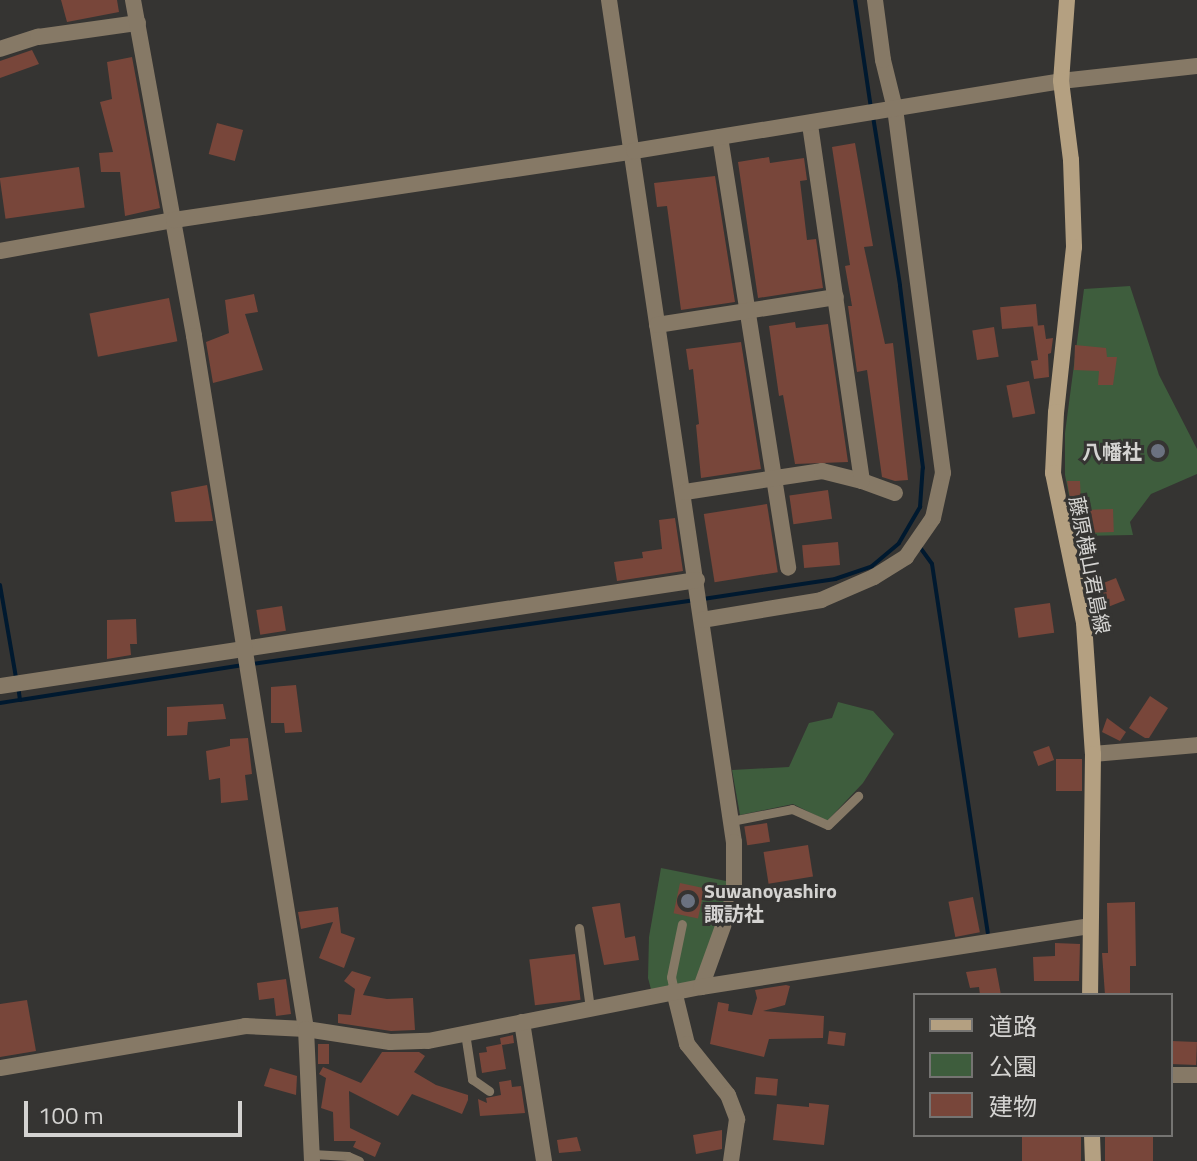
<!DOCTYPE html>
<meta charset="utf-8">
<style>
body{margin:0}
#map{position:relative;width:1197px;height:1161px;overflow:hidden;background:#353432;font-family:"Titillium Web","Noto Sans JP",sans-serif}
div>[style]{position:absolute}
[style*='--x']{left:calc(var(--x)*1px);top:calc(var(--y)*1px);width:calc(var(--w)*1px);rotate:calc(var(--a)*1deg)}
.green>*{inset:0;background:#3e5d3d}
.stream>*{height:4px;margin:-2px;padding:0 2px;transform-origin:2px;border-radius:2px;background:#00192f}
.building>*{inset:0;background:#78463a;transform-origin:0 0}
.service>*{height:9px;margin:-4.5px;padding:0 4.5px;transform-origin:4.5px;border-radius:4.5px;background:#867966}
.minor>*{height:16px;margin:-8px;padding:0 8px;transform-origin:8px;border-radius:8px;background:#867966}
.tertiary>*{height:16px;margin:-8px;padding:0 8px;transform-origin:8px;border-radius:8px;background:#867966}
.secondary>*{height:16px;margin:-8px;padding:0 8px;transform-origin:8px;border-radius:8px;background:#b4a081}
.dots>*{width:22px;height:22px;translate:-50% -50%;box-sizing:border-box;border:4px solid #353432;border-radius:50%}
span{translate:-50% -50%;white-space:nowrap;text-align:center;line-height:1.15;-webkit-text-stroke:6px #353432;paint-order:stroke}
.poi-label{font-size:20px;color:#d4d3d1;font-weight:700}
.right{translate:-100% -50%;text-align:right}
.left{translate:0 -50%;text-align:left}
.street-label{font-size:20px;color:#d4d3d1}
.legend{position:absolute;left:913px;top:993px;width:260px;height:144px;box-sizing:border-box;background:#353432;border:2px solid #757472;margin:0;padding:10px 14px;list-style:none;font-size:24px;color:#d4d3d1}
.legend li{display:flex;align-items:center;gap:16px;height:40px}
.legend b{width:40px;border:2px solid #757472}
.scale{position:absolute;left:24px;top:1101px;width:218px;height:36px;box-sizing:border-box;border:4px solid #d4d3d1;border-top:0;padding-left:10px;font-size:24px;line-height:28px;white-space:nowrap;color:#d4d3d1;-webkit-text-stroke:6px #353432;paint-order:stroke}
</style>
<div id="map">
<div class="green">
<div style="clip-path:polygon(1130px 286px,1159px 375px,1197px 449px,1197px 474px,1151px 494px,1130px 522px,1133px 535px,1077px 536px,1065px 475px,1065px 433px,1084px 289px)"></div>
<div style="clip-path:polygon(838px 702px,873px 711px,894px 734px,863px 783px,827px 821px,793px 804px,740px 815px,732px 770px,789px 767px,809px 723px,832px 718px)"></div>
<div style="clip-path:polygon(661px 868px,731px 882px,699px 985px,652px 993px,648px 978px,649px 937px)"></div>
</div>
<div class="stream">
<div style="--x:855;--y:0;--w:109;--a:81.6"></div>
<div style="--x:919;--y:546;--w:22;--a:54"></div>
<div style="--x:932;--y:564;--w:373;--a:81.4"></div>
<div style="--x:0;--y:585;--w:94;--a:80.2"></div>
<div style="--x:703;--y:599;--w:134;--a:-8.6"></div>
<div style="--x:835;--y:579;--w:39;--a:-19"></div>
<div style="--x:872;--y:566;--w:35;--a:-40"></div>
<div style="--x:899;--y:543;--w:42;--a:-59.7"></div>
<div style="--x:920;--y:507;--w:39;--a:-86"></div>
<div style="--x:923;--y:468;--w:184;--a:-97.2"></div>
<div style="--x:900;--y:285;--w:170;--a:-99.1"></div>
<div style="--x:252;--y:664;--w:448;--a:-8.2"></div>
<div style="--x:20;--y:700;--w:226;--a:-8.9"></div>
<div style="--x:0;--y:703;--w:20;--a:-9"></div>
<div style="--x:20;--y:700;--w:14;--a:-98"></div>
</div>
<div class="building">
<div style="clip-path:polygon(61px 0,117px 0,119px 12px,67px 22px)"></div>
<div style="clip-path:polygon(32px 50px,39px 64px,0 78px,0 61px)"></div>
<div style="clip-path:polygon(132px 57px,160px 208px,125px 216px,120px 172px,101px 172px,99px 153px,113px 152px,100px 102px,112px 99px,107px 62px)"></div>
<div style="left:217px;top:123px;width:27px;height:32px;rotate:15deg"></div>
<div style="clip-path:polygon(855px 143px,873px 246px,864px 247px,885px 344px,893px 343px,908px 480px,895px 481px,882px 477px,867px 370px,857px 372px,848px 306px,852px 306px,845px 266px,850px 265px,832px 147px)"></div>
<div style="clip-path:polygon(769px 157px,770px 163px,804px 158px,807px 180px,800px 181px,807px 240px,816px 239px,823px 288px,758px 298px,738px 162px)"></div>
<div style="left:79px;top:167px;width:41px;height:80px;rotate:82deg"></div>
<div style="clip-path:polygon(715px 176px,735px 302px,681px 310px,667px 206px,657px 207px,654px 183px)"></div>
<div style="clip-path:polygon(254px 294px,258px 312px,245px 314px,263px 370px,213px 383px,206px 342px,229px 333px,225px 300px)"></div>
<div style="left:169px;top:298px;width:44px;height:81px;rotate:79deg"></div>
<div style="left:1036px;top:304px;width:22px;height:36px;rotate:85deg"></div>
<div style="clip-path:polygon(795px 322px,796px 328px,828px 324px,848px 462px,795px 464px,783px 395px,779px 396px,769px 326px)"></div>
<div style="clip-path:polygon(1044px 325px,1046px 339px,1053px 338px,1051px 353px,1048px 354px,1049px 377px,1034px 379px,1031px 361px,1038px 360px,1033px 326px)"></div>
<div style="left:994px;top:327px;width:30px;height:22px;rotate:81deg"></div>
<div style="clip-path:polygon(741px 342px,761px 469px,701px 478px,696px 425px,699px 424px,693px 369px,689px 370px,686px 349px)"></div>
<div style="clip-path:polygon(1075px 345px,1106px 348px,1107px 357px,1117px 357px,1113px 385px,1098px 385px,1099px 371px,1074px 370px)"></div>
<div style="left:1029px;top:381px;width:33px;height:23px;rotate:79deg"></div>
<div style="clip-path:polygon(1067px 481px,1080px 481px,1081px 503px,1071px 504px)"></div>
<div style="clip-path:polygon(207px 485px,213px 521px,175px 522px,171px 492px)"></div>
<div style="left:828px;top:490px;width:29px;height:39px;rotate:82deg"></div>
<div style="left:767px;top:504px;width:69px;height:64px;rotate:81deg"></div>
<div style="left:1113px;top:509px;width:23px;height:30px;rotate:88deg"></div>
<div style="clip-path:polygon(675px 518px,683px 571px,617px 581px,614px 562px,643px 558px,642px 552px,662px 549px,659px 520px)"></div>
<div style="left:838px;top:542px;width:23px;height:36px;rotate:85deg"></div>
<div style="left:1116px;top:578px;width:24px;height:19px;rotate:68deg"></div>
<div style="left:1050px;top:603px;width:30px;height:36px;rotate:82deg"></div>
<div style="left:282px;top:606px;width:25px;height:26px;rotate:81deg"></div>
<div style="clip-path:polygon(136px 619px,137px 644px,130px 644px,131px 655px,107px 659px,107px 620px)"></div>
<div style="clip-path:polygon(296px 685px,302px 732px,285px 733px,284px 723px,271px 723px,271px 687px)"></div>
<div style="clip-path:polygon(1150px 696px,1168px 708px,1149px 738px,1145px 738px,1129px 728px)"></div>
<div style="clip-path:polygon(223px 704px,226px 719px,188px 722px,187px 735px,167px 736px,167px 707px)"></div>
<div style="clip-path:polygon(1107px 718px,1126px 732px,1120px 741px,1102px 732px)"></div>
<div style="clip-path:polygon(248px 738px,252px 774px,245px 775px,248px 800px,221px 803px,220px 778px,209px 780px,206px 751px,230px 746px,230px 739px)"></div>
<div style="left:1049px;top:746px;width:15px;height:17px;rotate:70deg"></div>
<div style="left:1056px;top:759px;width:26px;height:32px"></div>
<div style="left:767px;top:823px;width:19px;height:23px;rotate:81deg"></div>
<div style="left:808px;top:845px;width:32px;height:45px;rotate:81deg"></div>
<div style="left:680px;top:883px;width:25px;height:31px;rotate:12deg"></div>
<div style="left:973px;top:897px;width:36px;height:25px;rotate:79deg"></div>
<div style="clip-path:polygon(1135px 902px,1136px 966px,1130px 966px,1130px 995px,1105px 995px,1102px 953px,1108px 953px,1107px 903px)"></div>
<div style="clip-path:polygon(620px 903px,625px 938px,635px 936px,639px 960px,604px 965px,592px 907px)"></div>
<div style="clip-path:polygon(338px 907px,341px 933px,355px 938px,344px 968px,319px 958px,333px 922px,301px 929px,298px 912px)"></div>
<div style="clip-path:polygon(1055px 943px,1080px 944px,1079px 981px,1034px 981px,1033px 957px,1055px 956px)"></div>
<div style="left:575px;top:954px;width:46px;height:46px;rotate:83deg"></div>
<div style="clip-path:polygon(996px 968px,1001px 995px,980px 995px,979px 987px,970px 988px,966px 972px)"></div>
<div style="clip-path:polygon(352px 971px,371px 977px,363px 995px,387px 999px,413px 998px,415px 1030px,391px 1031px,338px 1023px,338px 1014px,351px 1015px,355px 989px,344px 981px)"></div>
<div style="clip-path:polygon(286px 979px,291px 1014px,276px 1016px,274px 998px,259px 1000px,257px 983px)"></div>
<div style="clip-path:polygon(786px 985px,790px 986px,785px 1005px,763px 1011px,824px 1016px,823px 1038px,769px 1039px,764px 1057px,710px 1044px,718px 1002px,729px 1004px,728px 1011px,752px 1015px,757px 998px,755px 990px)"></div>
<div style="clip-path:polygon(27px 1000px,36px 1051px,0 1057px,0 1004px)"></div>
<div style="left:829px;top:1031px;width:17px;height:13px;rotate:7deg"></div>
<div style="clip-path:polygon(513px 1035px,514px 1043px,502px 1045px,506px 1069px,482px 1073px,479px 1053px,487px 1052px,486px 1047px,501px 1044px,500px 1038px)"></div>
<div style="left:1171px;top:1041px;width:26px;height:23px;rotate:2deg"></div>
<div style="left:318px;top:1044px;width:11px;height:20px"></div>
<div style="clip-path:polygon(382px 1052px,419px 1052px,425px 1056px,414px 1072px,436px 1085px,468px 1095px,468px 1100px,462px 1114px,412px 1094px,398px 1116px,349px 1091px,350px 1128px,381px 1143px,375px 1157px,353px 1147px,356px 1141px,334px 1141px,333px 1112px,321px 1108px,326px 1078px,319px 1074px,323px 1067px,361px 1083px)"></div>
<div style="clip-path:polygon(270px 1068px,297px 1076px,296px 1095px,264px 1086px)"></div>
<div style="left:756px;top:1077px;width:22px;height:17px;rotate:5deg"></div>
<div style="clip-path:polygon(511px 1080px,512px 1087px,521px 1086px,525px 1113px,480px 1116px,478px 1099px,487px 1103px,486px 1098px,501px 1095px,499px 1082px)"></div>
<div style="clip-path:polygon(809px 1103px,829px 1105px,824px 1145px,773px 1140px,777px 1104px,809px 1107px)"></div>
<div style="clip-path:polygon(722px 1130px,722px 1149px,696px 1154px,693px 1135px)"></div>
<div style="left:1022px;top:1135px;width:59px;height:26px"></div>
<div style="left:1105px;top:1135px;width:48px;height:26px"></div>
<div style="clip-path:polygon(577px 1137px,581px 1151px,559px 1153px,557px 1140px)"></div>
</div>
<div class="service">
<div style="--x:731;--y:821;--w:62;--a:-11.1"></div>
<div style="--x:792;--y:809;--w:39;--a:24"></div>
<div style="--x:828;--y:825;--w:42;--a:-44"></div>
<div style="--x:579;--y:928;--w:81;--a:82.2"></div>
<div style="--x:674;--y:991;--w:14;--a:-102"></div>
<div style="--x:671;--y:977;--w:54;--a:-78.3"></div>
<div style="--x:465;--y:1033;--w:47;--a:81.3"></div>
<div style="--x:472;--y:1079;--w:21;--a:35"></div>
<div style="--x:312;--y:1154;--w:36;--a:3"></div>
<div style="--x:348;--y:1156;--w:12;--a:24"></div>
</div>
<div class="minor">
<div style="--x:609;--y:0;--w:851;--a:81.56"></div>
<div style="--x:734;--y:842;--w:54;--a:90"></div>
<div style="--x:734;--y:896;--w:97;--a:109.9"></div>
<div style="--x:0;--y:49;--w:40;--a:-18"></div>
<div style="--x:38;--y:37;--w:101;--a:-8"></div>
<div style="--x:720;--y:137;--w:436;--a:81"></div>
<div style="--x:657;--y:325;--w:181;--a:-8.9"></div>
<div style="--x:862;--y:481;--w:35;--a:20"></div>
<div style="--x:685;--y:492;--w:139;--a:-8.7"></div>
<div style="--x:822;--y:471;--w:41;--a:14"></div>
<div style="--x:862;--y:481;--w:362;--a:-98.3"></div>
<div style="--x:702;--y:620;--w:121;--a:-9.5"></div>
<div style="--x:821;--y:600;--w:58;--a:-23.5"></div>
<div style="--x:874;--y:577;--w:38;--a:-32"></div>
<div style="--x:906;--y:557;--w:47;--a:-55.3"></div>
<div style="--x:933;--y:518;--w:46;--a:-77.5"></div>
<div style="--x:943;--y:473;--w:367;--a:-97.5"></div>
<div style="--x:895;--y:109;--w:50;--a:-103.8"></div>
<div style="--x:883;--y:60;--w:61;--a:-97.6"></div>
<div style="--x:0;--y:686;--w:705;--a:-8.65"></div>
<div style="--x:1093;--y:754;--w:104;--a:-4.9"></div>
<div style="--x:674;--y:991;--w:55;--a:76.2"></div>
<div style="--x:687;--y:1044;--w:65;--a:51.2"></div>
<div style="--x:728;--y:1095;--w:26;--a:69"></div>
<div style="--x:737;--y:1119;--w:42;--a:98.1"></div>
<div style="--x:522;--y:1022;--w:141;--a:81"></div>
<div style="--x:0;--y:1068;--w:249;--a:-9.7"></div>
<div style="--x:245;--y:1026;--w:61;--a:2.8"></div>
<div style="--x:306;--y:1029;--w:85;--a:8.8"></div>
<div style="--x:390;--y:1042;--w:38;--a:-2"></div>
<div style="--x:428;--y:1041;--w:278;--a:-11.2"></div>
<div style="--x:701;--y:987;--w:393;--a:-8.9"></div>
<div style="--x:1171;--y:1075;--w:26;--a:0"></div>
</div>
<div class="tertiary">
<div style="--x:133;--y:0;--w:341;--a:79.7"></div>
<div style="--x:194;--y:336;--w:702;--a:80.82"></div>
<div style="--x:306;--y:1029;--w:132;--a:87.4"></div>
<div style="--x:0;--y:251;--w:177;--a:-10.1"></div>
<div style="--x:174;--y:220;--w:465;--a:-8.5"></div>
<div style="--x:634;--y:151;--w:433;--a:-9.3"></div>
<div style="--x:1061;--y:81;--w:137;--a:-6.3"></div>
</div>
<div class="secondary">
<div style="--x:1067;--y:0;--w:81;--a:94.2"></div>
<div style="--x:1061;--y:81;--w:80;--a:82.8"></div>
<div style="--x:1071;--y:160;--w:87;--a:88"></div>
<div style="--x:1074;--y:247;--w:166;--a:96.2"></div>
<div style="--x:1056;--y:412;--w:61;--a:92.8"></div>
<div style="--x:1053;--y:473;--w:153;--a:78.3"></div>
<div style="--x:1084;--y:623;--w:131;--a:86.1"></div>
<div style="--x:1093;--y:754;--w:241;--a:90.7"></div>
<div style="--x:1092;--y:1135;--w:26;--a:88"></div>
</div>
<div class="dots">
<div style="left:1158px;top:451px;background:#6b7280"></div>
<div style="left:688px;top:901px;background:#6b7280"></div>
</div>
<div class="poi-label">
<span class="right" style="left:1142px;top:451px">八幡社</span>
<span class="left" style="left:704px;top:902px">Suwanoyashiro<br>諏訪社</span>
</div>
<div class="street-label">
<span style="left:1090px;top:565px;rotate:79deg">藤原横山君島線</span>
</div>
<ul class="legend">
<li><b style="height:10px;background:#b4a081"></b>道路</li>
<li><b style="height:22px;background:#3e5d3d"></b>公園</li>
<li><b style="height:22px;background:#78463a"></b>建物</li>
</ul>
<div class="scale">100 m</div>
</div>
